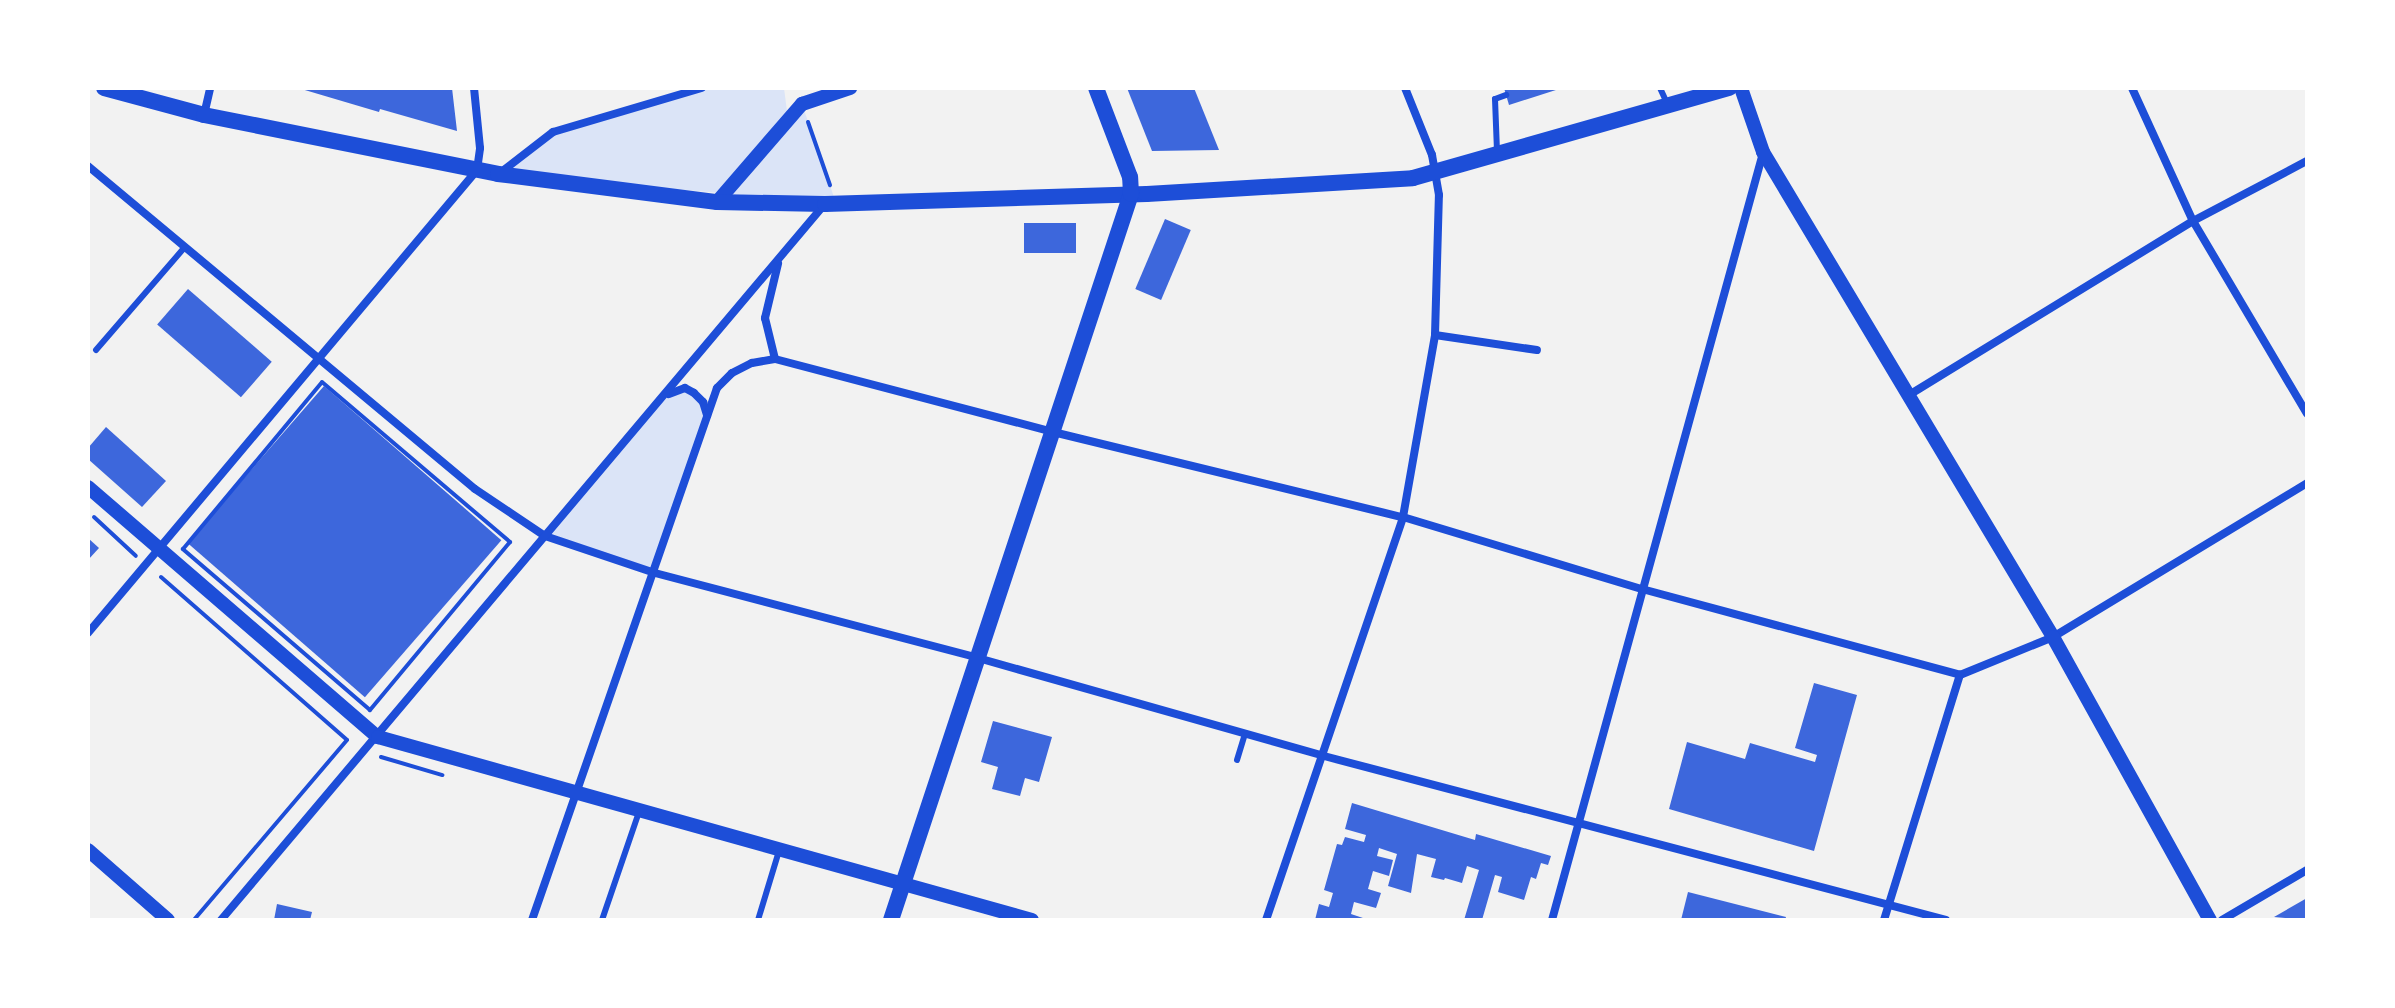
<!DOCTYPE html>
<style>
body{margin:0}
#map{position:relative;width:2395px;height:1008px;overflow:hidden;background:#f2f2f2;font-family:Rubik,sans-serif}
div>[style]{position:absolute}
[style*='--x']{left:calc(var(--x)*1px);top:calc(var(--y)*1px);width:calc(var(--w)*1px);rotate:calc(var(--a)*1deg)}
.green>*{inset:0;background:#dbe4f7}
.building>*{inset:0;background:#3d67dc;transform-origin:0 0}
.path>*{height:4px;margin:-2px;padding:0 2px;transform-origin:2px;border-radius:2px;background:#1d4ed8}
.service>*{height:6px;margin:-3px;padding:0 3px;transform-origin:3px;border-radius:3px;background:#1d4ed8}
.minor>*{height:8px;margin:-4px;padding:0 4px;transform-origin:4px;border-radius:4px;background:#1d4ed8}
.tertiary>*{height:14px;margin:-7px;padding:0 7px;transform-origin:7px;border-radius:7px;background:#1d4ed8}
.secondary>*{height:16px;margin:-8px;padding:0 8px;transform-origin:8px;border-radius:8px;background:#1d4ed8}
span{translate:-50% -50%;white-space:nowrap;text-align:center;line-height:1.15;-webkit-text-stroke:7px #fff;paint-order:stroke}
.frame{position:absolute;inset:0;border:90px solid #fff;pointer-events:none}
</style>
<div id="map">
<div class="green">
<div style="clip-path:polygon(702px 88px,784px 88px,788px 119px,802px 104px,836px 203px,498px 174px,553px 132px)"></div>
<div style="clip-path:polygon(673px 390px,694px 393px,707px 415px,655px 573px,545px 536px)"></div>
</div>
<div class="building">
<div style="clip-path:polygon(298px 88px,452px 88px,457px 131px,380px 109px,379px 112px)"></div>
<div style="clip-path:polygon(1127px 88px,1194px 88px,1219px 150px,1152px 151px)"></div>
<div style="clip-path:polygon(1504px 88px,1559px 88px,1559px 89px,1509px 105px)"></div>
<div style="left:1165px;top:219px;width:28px;height:76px;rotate:23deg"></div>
<div style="left:1024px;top:223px;width:52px;height:30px"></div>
<div style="left:188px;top:289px;width:111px;height:47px;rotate:41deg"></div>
<div style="left:324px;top:386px;width:235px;height:208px;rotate:41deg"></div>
<div style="clip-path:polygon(106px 427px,166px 481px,142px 507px,88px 459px,88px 448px)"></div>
<div style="clip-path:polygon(88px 538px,99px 548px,88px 560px)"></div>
<div style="clip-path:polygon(1814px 683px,1857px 695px,1814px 851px,1669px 809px,1687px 742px,1745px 759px,1750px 743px,1815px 762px,1817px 755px,1795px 748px)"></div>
<div style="clip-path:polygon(993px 721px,1052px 737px,1039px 782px,1025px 778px,1020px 796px,992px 789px,998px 767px,981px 762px)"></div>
<div style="clip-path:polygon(1352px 803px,1475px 840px,1476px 834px,1551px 856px,1548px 865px,1541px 863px,1536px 879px,1531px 877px,1524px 900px,1498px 892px,1502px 877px,1495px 875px,1482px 920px,1464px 920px,1479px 870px,1467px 866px,1462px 883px,1445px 878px,1444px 880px,1431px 877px,1436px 859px,1417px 854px,1411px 893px,1388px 886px,1397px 854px,1379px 848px,1377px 856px,1393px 860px,1389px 876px,1373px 871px,1368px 889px,1381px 893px,1376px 908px,1354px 902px,1351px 914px,1369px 920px,1315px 920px,1319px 904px,1329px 907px,1333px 893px,1324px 890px,1337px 844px,1342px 845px,1345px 837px,1364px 842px,1366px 835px,1345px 829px)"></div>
<div style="clip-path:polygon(1688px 892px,1786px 917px,1785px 920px,1681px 920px)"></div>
<div style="clip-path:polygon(2307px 898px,2307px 920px,2274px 917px)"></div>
<div style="clip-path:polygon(277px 904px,312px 912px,310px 920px,274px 920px)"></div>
</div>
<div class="path">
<div style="--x:808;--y:122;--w:67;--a:70.8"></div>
<div style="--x:322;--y:382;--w:247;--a:40.4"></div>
<div style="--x:510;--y:542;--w:219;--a:129.8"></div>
<div style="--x:370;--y:710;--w:247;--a:-139.3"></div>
<div style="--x:183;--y:549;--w:217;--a:-50.2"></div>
<div style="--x:94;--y:517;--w:57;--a:42.9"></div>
<div style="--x:161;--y:577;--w:247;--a:41.2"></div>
<div style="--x:347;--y:740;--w:236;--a:130.4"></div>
<div style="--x:381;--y:757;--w:64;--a:16.4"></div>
</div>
<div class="service">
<div style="--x:1660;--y:88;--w:17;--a:65"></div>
<div style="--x:1497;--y:151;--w:52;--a:-92.2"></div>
<div style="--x:1495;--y:99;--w:12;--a:-20"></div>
<div style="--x:96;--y:350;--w:135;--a:-49.2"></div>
<div style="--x:1237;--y:760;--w:27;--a:-73"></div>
<div style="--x:602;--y:920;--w:114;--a:-71.1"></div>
<div style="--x:758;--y:920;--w:72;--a:-73.1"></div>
</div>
<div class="minor">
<div style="--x:2132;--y:88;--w:146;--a:65.4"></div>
<div style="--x:2193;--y:221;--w:224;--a:59.4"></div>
<div style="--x:204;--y:115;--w:28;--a:-77"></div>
<div style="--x:88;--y:166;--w:504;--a:39.85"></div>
<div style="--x:475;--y:489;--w:84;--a:33.9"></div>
<div style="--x:545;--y:536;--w:116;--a:18.6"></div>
<div style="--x:655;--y:573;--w:334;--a:14.7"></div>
<div style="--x:978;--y:658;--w:360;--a:15.8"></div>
<div style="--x:1324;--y:756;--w:643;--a:14.77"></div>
<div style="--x:500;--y:173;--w:67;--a:-37.7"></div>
<div style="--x:553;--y:132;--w:155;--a:-16.5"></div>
<div style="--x:1435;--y:335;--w:103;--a:8.4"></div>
<div style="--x:775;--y:359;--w:42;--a:-103.7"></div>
<div style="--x:765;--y:318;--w:56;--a:-76.5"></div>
<div style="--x:669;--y:394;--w:17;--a:-21"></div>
<div style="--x:685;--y:388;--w:10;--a:29"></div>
<div style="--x:694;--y:393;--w:13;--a:45"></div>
<div style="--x:703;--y:402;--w:14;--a:73"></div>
<div style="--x:1909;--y:395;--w:333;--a:-31.5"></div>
<div style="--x:2193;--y:221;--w:129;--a:-27.8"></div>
<div style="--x:88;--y:633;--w:605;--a:-49.96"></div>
<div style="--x:477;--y:170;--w:22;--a:-82"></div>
<div style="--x:480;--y:148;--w:60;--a:-95.7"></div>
<div style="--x:221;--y:920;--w:935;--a:-49.86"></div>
<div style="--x:532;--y:920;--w:563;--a:-70.83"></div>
<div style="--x:717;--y:388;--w:21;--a:-45"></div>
<div style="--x:732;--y:373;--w:22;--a:-27"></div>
<div style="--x:752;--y:363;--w:23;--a:-10"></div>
<div style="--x:775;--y:359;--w:287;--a:14.7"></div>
<div style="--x:1053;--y:432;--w:360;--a:13.7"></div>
<div style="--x:1403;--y:517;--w:250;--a:16.8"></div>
<div style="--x:1642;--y:589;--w:329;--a:15.1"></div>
<div style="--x:1960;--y:675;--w:100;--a:-22.2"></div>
<div style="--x:2053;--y:637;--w:297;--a:-31.2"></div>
<div style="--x:1266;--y:920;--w:426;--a:-71.2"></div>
<div style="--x:1403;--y:517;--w:185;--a:-80"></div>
<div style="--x:1435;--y:335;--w:140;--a:-88.4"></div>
<div style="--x:1439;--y:195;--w:41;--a:-99.9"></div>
<div style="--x:1432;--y:155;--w:72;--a:-111.9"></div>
<div style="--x:1552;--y:920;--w:795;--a:-74.62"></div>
<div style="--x:1884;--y:920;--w:257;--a:-72.8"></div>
<div style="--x:2222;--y:920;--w:99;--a:-30.5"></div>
</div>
<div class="tertiary">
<div style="--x:1741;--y:88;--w:68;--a:71"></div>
<div style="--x:1763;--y:152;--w:565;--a:59.12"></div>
<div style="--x:2053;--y:637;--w:324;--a:61"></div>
<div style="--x:717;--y:202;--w:130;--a:-49.1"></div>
<div style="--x:802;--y:104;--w:51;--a:-18.4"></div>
<div style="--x:88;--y:487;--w:383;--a:40.8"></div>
<div style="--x:378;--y:737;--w:679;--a:15.63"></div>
<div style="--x:88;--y:850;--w:106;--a:41.2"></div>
</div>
<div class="secondary">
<div style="--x:104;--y:88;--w:104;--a:15.1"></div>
<div style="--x:204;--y:115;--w:300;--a:11.3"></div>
<div style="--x:498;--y:174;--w:221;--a:7.3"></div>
<div style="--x:717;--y:202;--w:108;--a:1.1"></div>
<div style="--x:825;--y:204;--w:322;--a:-1.8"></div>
<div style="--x:1147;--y:194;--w:266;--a:-3.4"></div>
<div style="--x:1413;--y:178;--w:329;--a:-15.9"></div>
<div style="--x:891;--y:920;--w:765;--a:-71.71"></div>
<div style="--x:1131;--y:194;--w:17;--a:-93"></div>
<div style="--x:1130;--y:177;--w:95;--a:-110.9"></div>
</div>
<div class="frame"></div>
</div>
